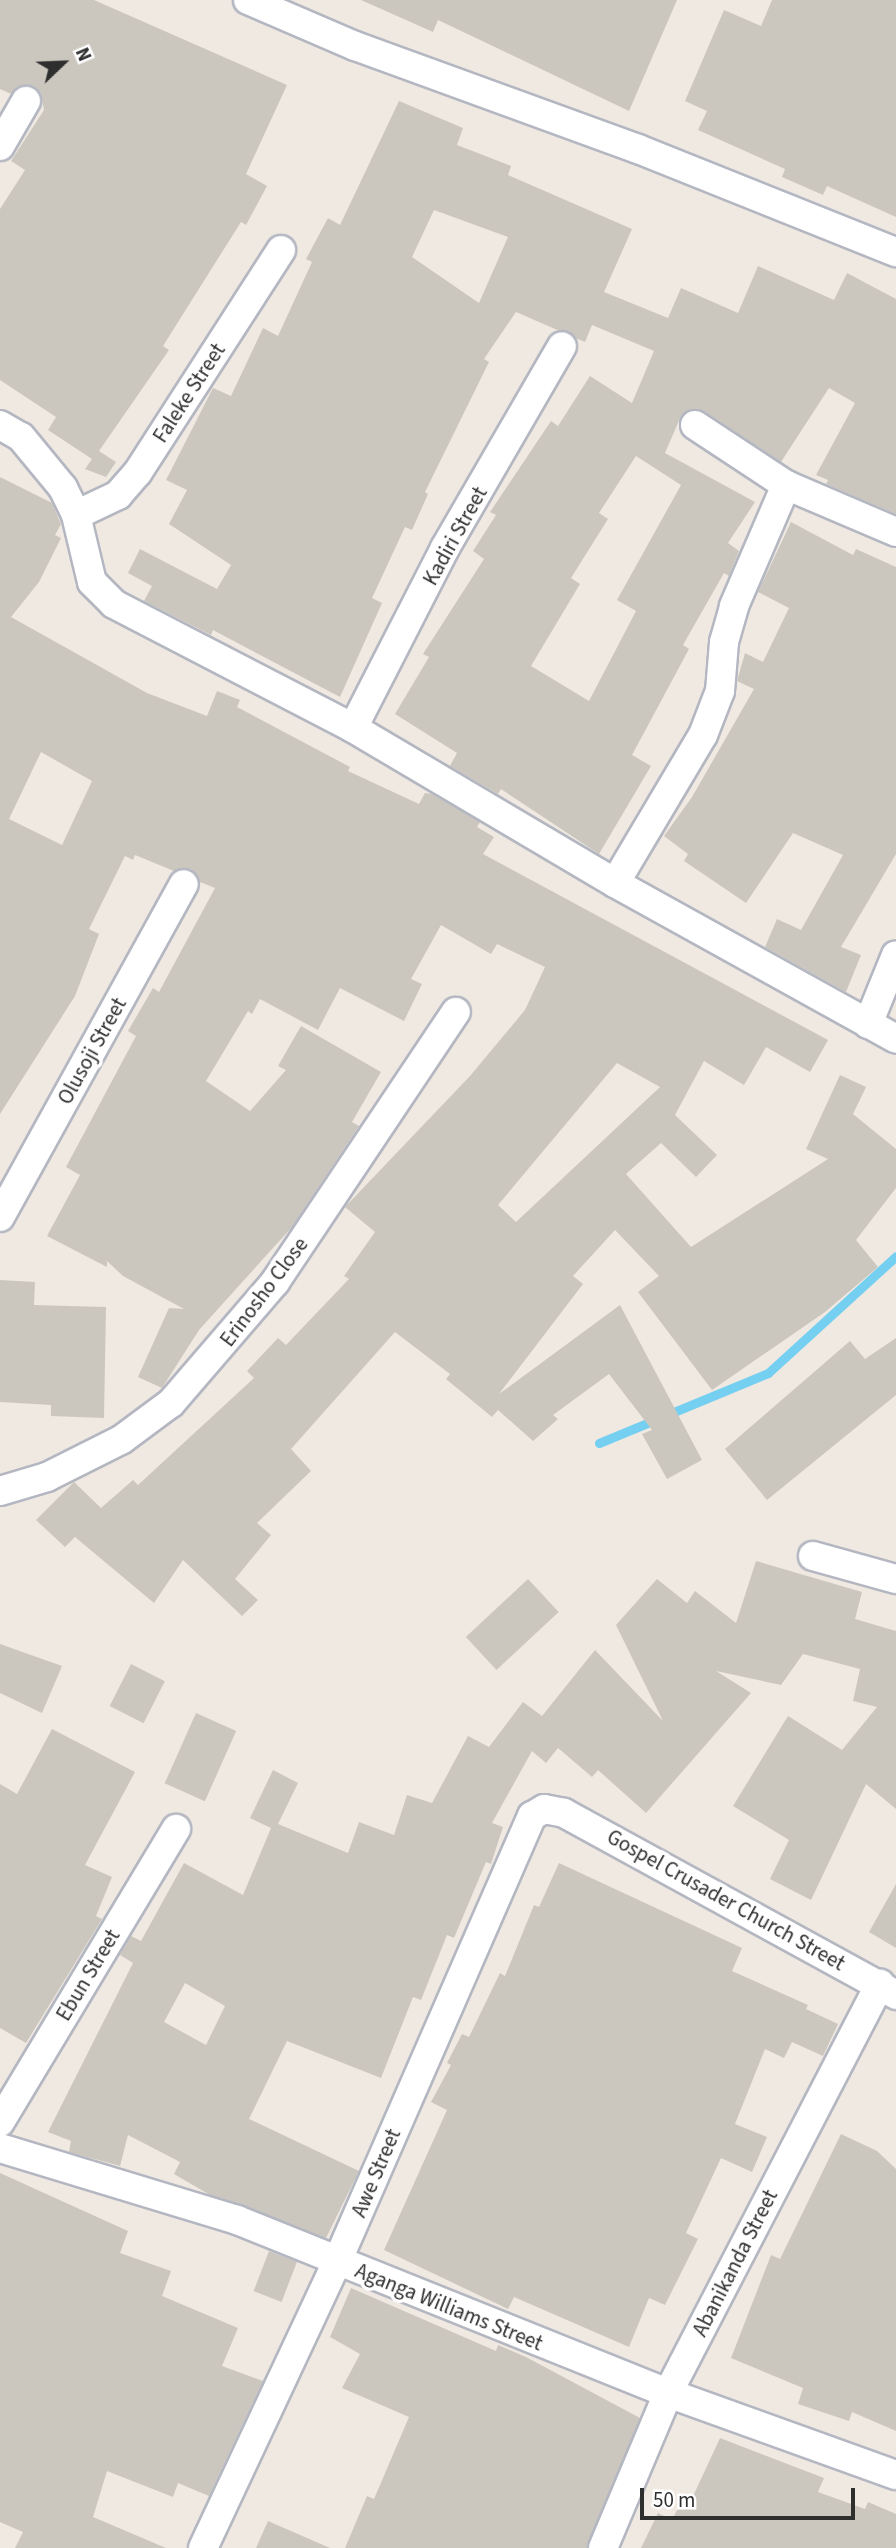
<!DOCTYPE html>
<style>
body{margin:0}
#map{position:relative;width:896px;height:2548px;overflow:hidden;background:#efe9e1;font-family:"Source Sans 3",sans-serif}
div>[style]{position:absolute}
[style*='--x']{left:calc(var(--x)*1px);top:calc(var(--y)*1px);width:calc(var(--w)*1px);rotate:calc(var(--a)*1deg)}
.stream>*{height:9px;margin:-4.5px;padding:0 4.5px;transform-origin:4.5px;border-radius:4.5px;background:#75cff0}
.building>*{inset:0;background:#cbc7bf;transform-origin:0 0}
.roads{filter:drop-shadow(2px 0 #b4b7c1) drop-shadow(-2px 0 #b4b7c1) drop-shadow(0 2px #b4b7c1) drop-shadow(0 -2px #b4b7c1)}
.street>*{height:28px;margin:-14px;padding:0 14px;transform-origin:14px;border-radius:14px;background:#fff}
span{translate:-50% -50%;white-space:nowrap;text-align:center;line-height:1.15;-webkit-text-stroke:7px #fff;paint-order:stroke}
.street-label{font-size:21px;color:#2e2e2e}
.north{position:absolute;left:28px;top:28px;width:70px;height:70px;-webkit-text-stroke:5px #fff;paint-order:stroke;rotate:67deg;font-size:19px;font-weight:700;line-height:28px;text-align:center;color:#2e2e2e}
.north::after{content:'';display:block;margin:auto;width:24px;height:32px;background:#2e2e2e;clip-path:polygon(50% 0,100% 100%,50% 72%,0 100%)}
.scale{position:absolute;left:640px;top:2488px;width:215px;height:32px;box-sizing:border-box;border:4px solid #2e2e2e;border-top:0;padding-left:9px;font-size:21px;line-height:24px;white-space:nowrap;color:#2e2e2e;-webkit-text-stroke:5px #fff;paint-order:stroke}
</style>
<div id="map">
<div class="stream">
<div style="--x:599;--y:1443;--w:183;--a:-22.5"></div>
<div style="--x:768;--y:1373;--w:173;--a:-42.4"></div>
</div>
<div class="building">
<div style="clip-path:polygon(0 0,94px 0,287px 85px,246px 174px,267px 186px,246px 225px,241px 222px,163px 346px,169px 350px,99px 451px,116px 462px,106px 477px,85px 469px,92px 459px,48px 430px,56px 417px,0 380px,0 209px,25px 170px,11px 161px,44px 110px,41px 93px,34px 86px,18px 86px,11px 94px,0 89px)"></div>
<div style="clip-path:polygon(361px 0,677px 0,629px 111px,438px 20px,433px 32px)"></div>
<div style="clip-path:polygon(772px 0,896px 0,896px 217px,827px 186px,823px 195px,782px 177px,785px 169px,698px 130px,707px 111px,685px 101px,724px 10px,761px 26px)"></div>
<div style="clip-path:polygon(evenodd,399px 101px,463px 128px,457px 145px,511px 166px,508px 175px,632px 229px,604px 292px,668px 318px,681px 288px,738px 313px,758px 266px,834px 300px,847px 273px,896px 299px,896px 514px,826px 484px,828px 480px,816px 475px,855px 403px,829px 388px,781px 462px,704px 411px,688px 410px,681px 416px,665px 453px,755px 502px,728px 543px,739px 551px,729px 576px,724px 573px,683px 645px,689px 649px,632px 755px,651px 766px,599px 854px,501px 789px,498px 794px,450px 766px,457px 753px,395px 714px,429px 657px,423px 654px,484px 559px,473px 551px,496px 515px,490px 512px,551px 421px,558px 426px,590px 376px,632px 403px,654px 351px,592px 325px,585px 342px,516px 312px,484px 359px,489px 362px,425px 492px,428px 494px,412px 530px,405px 527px,372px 598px,382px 603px,340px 697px,213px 630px,211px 635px,144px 601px,152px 586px,128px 573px,140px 549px,217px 589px,231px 565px,169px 524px,187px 490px,166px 480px,213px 388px,231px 396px,263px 328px,278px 336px,312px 262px,306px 259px,328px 218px,340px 225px,399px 101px,434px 210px,508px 237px,479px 303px,412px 257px,434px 210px,399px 101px,636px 456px,681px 485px,617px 600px,636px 611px,589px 701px,531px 666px,580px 584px,571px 578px,608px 519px,599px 513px,636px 456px)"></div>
<div style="clip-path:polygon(evenodd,0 477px,52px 503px,61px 524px,55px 535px,61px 538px,39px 582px,11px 617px,147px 693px,207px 716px,217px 691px,240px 700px,237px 707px,350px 767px,348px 771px,419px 804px,425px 793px,432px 794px,480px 822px,477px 827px,494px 837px,483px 854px,828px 1040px,810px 1072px,766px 1047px,744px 1085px,704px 1061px,675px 1115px,717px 1155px,696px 1177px,661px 1143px,626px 1174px,691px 1247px,828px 1159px,806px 1149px,840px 1075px,866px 1087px,853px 1114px,896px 1149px,896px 1188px,856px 1240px,878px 1267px,825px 1312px,712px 1390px,638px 1292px,659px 1276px,615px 1230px,573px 1276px,583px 1284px,499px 1394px,620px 1305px,702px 1460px,667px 1479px,642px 1434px,652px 1430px,609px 1374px,553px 1415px,558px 1419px,533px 1441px,498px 1410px,492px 1417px,446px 1379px,450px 1374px,395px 1332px,291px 1449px,311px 1471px,257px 1523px,271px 1535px,235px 1579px,258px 1600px,242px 1616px,183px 1560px,154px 1603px,75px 1537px,65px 1547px,36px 1520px,74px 1482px,101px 1508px,133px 1480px,138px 1485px,254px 1378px,247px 1371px,278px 1338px,286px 1345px,349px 1279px,344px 1276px,375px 1232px,345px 1207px,470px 1076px,525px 1010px,545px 967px,497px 944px,491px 954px,441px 925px,411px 979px,422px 984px,404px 1021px,340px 988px,318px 1030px,260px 999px,252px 1014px,248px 1011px,206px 1081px,250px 1111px,286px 1070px,278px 1066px,301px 1026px,381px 1072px,352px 1122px,359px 1126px,292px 1227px,199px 1330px,162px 1388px,138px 1377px,169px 1308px,184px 1309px,123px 1276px,107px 1261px,107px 1267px,47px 1236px,80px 1175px,66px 1167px,136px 1036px,128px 1031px,153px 988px,159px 992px,215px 888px,200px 882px,191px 869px,174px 871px,135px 855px,133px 860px,125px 856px,89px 929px,99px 934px,75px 996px,0 1114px,0 477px,41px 752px,92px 781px,62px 845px,9px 819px,41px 752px,0 477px,617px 1063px,660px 1087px,516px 1222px,498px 1205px,617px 1063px)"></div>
<div style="clip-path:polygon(791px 522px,853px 555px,856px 549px,896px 567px,896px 854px,841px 947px,861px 955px,846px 992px,765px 947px,777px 919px,801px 930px,843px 855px,793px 833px,746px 903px,684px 861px,688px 854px,664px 836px,692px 797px,754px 689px,737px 681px,745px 653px,763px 662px,789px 608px,758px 592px)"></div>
<div style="clip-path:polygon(0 1280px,35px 1282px,34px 1305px,106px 1307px,104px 1418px,51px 1416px,51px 1405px,0 1402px)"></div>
<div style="clip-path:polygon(896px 1338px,896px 1395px,767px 1500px,725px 1449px,850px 1341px,865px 1359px)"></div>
<div style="clip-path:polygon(evenodd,756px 1561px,862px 1592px,855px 1619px,896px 1631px,896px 1809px,866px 1784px,811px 1900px,770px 1879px,789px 1840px,733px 1806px,788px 1716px,842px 1750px,877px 1707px,853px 1701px,860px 1669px,803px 1654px,781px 1685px,716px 1671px,751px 1693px,646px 1813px,598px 1770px,592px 1777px,558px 1748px,546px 1763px,532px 1751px,492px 1823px,503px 1827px,491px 1864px,486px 1862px,454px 1938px,447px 1935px,421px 2000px,413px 1997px,381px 2078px,287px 2041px,249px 2119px,359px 2171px,326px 2238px,210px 2195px,174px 2174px,180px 2162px,128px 2135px,120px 2166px,69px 2152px,71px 2141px,48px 2132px,133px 1963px,120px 1955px,131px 1936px,141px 1941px,184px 1863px,243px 1895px,271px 1828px,250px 1818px,273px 1770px,298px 1783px,278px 1824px,348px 1853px,359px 1822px,394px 1835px,407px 1795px,432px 1803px,468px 1736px,489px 1747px,523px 1702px,542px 1716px,595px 1650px,663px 1721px,616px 1625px,657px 1579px,687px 1603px,695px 1591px,736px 1623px,756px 1561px,185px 1983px,225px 2006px,206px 2045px,164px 2022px,185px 1983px)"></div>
<div style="left:528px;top:1579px;width:45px;height:85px;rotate:47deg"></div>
<div style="clip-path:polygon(0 1644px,62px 1666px,42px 1713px,0 1693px)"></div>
<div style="left:131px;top:1664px;width:38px;height:47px;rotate:27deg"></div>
<div style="left:196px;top:1713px;width:44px;height:77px;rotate:24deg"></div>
<div style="clip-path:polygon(52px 1729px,135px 1772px,85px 1865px,112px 1877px,96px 1916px,102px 1919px,26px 2043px,0 2028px,0 1784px,17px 1794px)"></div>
<div style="clip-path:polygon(559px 1863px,742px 1948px,732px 1971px,808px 2005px,806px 2009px,838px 2024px,823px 2056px,792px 2042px,784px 2058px,765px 2049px,735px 2124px,767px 2137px,752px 2172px,721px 2158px,686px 2233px,698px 2239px,665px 2305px,649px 2298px,629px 2347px,514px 2297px,508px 2309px,384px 2250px,447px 2110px,431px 2102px,451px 2065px,447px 2063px,462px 2034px,469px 2037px,500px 1973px,505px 1976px,534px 1905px,539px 1907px)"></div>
<div style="clip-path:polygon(896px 1884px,896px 1948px,869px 1932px)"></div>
<div style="clip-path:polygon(841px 2134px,877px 2151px,896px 2169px,896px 2431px,852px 2412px,849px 2421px,798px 2404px,803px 2388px,731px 2358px,771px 2255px,780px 2259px)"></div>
<div style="clip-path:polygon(0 2173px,128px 2231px,120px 2253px,171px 2271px,162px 2296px,238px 2328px,222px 2366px,263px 2381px,209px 2496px,178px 2483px,173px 2497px,107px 2471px,93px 2517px,166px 2548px,15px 2548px,23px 2532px,0 2522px)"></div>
<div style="left:269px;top:2251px;width:30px;height:43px;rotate:21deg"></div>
<div style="clip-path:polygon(351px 2288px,496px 2351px,498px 2345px,526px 2357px,640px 2418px,587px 2548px,345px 2548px,367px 2496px,374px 2499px,409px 2417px,342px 2388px,360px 2354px,330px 2337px)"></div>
<div style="clip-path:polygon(720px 2438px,824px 2478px,818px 2492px,865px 2509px,868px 2502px,896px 2514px,896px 2548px,641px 2548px,658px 2513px,672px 2520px,680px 2504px,688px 2507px)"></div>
<div style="clip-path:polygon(268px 2521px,330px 2548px,256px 2548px)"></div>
</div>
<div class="roads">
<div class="street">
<div style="--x:248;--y:0;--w:116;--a:23.3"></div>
<div style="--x:355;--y:46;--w:301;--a:20"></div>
<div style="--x:638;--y:149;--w:278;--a:21.8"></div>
<div style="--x:0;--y:146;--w:52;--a:-60"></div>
<div style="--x:0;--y:425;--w:24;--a:30"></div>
<div style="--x:21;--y:437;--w:66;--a:50.5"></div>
<div style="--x:63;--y:488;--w:30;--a:64"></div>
<div style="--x:76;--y:515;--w:69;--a:76.6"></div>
<div style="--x:92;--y:582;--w:31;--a:45"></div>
<div style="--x:114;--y:604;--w:269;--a:27.4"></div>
<div style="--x:353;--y:728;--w:304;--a:30.6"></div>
<div style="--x:615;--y:883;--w:321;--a:29"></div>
<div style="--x:695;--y:425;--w:109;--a:33.4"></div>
<div style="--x:786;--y:485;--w:120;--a:23.1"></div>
<div style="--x:76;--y:515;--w:47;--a:-25.5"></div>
<div style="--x:118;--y:495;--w:30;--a:-49"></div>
<div style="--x:138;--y:472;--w:264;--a:-57.2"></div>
<div style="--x:353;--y:728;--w:202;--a:-62.9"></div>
<div style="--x:445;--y:548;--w:233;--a:-59.9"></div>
<div style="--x:615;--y:883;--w:172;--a:-59.3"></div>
<div style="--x:703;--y:735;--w:47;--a:-68.9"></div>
<div style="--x:720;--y:691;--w:49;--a:-85.3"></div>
<div style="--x:724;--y:642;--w:37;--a:-74"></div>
<div style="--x:734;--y:606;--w:132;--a:-66.7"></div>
<div style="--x:868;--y:1024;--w:74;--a:-67.9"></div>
<div style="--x:0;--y:1217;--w:380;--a:-61.1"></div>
<div style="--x:0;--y:1491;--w:49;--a:-16.6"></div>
<div style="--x:47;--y:1477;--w:83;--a:-26.6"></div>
<div style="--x:121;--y:1440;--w:62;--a:-36.5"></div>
<div style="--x:171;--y:1403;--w:160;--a:-49.3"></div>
<div style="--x:275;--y:1282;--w:325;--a:-56.2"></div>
<div style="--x:813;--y:1556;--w:86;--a:15.5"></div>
<div style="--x:0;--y:2122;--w:342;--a:-59"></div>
<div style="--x:0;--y:2148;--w:248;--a:16.9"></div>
<div style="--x:237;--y:2220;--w:464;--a:21.9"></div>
<div style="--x:668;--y:2393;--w:242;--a:19.8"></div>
<div style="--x:203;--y:2548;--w:316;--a:-64.9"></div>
<div style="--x:337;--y:2262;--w:487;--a:-66.4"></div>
<div style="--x:532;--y:1816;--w:14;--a:-30"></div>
<div style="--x:544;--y:1809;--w:20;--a:11"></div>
<div style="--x:564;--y:1813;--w:379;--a:28.7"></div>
<div style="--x:603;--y:2548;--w:168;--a:-67.2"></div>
<div style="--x:668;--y:2393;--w:461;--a:-62.6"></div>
</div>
</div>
<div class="street-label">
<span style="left:189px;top:393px;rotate:-57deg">Faleke Street</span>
<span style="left:455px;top:536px;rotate:-61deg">Kadiri Street</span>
<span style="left:92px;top:1051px;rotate:-61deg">Olusoji Street</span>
<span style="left:264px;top:1292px;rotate:-53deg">Erinosho Close</span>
<span style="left:726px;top:1900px;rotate:29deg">Gospel Crusader Church Street</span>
<span style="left:88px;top:1975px;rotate:-59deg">Ebun Street</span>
<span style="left:376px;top:2173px;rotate:-67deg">Awe Street</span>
<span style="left:735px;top:2263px;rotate:-63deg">Abanikanda Street</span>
<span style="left:449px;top:2307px;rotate:22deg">Aganga Williams Street</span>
</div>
<div class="north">N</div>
<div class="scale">50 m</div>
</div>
